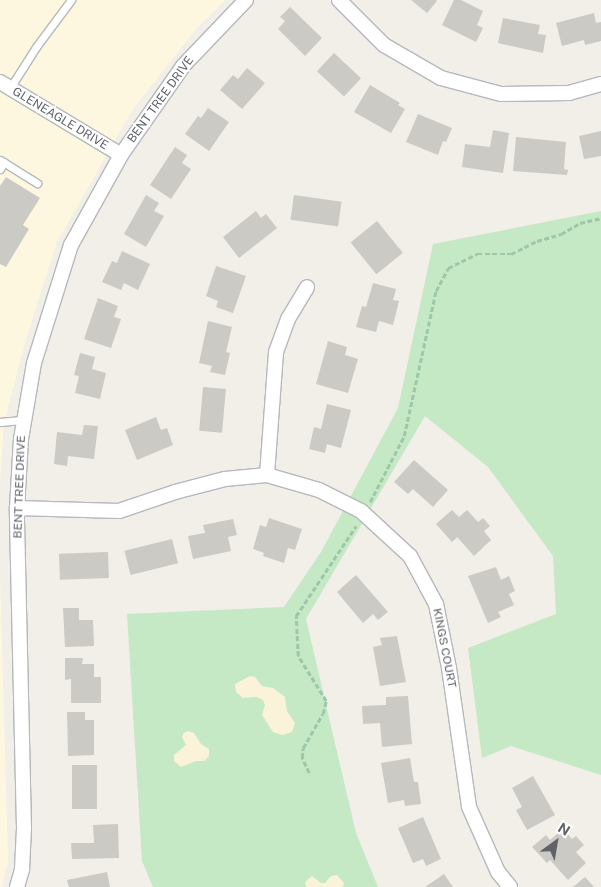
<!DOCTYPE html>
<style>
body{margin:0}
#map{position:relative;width:601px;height:887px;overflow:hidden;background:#f1efe8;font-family:"Public Sans",sans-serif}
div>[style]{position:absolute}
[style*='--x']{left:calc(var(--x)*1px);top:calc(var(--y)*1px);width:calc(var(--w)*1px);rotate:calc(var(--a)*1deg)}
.commercial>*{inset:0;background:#fef7e0}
.green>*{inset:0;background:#c5e8c5}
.sand>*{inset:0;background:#fbf3d9}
.building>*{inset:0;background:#cccac5;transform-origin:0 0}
.path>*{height:2.5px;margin-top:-1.25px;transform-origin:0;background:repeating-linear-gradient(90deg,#9cc7a9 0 5px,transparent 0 7.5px)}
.roads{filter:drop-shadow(1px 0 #b5b8bc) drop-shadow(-1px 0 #b5b8bc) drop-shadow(0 1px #b5b8bc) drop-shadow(0 -1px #b5b8bc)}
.lane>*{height:7px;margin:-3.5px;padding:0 3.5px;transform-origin:3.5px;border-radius:3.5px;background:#fff}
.street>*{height:14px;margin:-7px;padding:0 7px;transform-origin:7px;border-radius:7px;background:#fff}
span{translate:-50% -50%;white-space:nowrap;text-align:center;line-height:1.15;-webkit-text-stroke:4px #fff;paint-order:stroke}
.street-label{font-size:12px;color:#5f6368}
.north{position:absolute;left:531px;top:817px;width:50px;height:50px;-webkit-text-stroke:4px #fff;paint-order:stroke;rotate:32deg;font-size:14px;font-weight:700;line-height:20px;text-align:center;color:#5f6368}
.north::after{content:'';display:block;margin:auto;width:18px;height:22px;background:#5f6368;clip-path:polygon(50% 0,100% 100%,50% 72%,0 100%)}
</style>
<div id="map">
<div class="commercial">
<div style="clip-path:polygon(0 0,225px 0,197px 28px,133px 109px,57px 242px,27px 336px,4px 422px,0 482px)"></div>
<div style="clip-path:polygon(0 573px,8px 861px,2px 887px,0 887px)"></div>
</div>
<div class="green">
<div style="clip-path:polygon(601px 211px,601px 775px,511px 746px,482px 758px,468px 648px,556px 614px,553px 556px,488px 467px,425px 416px,306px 619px,356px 833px,378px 887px,153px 887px,142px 861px,127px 614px,284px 607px,321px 552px,398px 408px,433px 244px)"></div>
</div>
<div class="sand">
<div style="clip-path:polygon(250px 676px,255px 677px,262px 686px,273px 688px,285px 697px,287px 711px,295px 723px,292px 732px,282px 735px,273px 732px,262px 715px,265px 705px,263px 700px,257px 697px,243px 698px,236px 692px,235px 684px)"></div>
<div style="clip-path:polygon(188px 731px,194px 733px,201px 744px,209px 749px,209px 756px,204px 761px,196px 761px,181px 767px,174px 761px,174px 755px,186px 745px,182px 737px,184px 733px)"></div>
<div style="clip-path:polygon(337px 875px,344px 883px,343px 887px,306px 887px,305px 882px,312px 876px,321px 883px,325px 883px,331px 876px)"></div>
</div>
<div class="building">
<div style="clip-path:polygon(411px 0,436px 0,437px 1px,427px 13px)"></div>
<div style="clip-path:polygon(454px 0,461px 0,483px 11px,477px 25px,483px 28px,476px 42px,442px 25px)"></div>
<div style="clip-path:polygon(290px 7px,322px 38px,305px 56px,278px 29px,285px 21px,280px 17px)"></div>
<div style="clip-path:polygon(594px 13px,596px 23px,601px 22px,601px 41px,585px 45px,584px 40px,562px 46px,556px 23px)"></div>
<div style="clip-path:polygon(503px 18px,540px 25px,538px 34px,546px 35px,543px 53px,498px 43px)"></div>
<div style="left:334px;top:53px;width:37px;height:25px;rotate:43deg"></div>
<div style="clip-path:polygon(247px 68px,265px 83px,242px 109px,220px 90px,233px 75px,238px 79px)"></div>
<div style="clip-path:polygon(370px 85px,400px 103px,398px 105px,405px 109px,391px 133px,354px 112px)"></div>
<div style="clip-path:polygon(208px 108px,229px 122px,209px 151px,185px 134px,198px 116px,201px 118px)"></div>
<div style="clip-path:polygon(418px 114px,452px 128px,446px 142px,443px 141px,438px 155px,406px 142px)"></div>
<div style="clip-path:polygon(493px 130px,509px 133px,503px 173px,462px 167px,465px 144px,490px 147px)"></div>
<div style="clip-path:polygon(601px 131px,601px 156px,584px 159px,579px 136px)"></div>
<div style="clip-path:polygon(516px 137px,566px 142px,564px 169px,568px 170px,567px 175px,513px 171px)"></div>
<div style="clip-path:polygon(175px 147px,187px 155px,182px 163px,191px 169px,171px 199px,150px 185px)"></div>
<div style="clip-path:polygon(6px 177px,40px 198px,23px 225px,29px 229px,6px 267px,0 264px,0 186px)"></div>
<div style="clip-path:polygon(146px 195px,159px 203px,154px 211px,164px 216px,146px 247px,124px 234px)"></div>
<div style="left:294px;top:195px;width:48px;height:25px;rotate:8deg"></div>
<div style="clip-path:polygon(256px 211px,261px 218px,266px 214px,277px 228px,239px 258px,223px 237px)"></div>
<div style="left:377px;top:221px;width:41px;height:34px;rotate:51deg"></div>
<div style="clip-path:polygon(122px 251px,150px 264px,138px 290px,124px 283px,121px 290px,102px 282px,112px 261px,117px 263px)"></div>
<div style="clip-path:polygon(216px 266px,246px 276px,233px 313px,216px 307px,218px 301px,206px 296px)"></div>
<div style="clip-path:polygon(373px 283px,396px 289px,393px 300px,399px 301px,393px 325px,379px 321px,376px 332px,356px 327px,362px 306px,366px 307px)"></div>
<div style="clip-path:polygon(98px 298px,118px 306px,114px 317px,121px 319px,111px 348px,84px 339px)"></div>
<div style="clip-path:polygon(208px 321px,232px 327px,226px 352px,230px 353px,225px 375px,210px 372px,212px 366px,199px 363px)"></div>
<div style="clip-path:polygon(328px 341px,347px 347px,345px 355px,358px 359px,348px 393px,316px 384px)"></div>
<div style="clip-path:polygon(80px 353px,95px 357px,92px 369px,106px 373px,100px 399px,75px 393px,79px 376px,74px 375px)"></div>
<div style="left:203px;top:387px;width:23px;height:44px;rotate:5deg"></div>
<div style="clip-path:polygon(327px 404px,351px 410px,341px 448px,327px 444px,325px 453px,309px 449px,314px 427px,321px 429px)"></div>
<div style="clip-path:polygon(156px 417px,161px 430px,167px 428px,173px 445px,137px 460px,125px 430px)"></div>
<div style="clip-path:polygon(84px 425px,98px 426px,94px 459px,68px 456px,67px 466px,54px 464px,57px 432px,82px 435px)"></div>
<div style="clip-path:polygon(414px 460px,448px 490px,433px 507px,413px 489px,408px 494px,394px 482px)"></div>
<div style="clip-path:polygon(452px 510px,459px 517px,467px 510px,478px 522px,483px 518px,490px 526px,484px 531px,491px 540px,474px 556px,457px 537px,452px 542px,436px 524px)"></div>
<div style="clip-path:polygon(269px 518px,302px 529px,295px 550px,288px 548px,284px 563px,263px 556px,264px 553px,253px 549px,260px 525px,266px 527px)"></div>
<div style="clip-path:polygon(233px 519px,237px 535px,228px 537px,231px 551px,193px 559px,188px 536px,205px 533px,203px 525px)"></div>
<div style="left:172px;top:539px;width:25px;height:49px;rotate:76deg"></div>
<div style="left:108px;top:552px;width:26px;height:49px;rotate:88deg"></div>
<div style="clip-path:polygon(496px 567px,501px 580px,509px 576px,515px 591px,509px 594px,514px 605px,498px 612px,501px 617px,488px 623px,468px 576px)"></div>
<div style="clip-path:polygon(356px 575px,388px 612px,378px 620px,373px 614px,363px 623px,337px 592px)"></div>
<div style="clip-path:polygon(63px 608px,79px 608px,79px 620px,93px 620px,94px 646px,65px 647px)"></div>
<div style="clip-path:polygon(397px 636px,406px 682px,380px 686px,373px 647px,382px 645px,380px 638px)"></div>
<div style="clip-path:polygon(65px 658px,83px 658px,82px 664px,94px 664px,94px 677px,101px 677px,101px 703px,71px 703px,71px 679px,65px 680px)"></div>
<div style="clip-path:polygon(408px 696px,412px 744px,382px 747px,380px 723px,363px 724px,362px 706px,386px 705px,386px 697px)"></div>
<div style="clip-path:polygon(67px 712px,85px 712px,85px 720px,94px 720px,94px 755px,68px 756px)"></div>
<div style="clip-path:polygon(410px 758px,414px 782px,418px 782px,421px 804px,405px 806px,404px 800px,388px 803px,381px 763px)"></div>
<div style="left:72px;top:765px;width:25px;height:44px"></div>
<div style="clip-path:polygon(533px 776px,555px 815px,527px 830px,516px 810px,522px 807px,512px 788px)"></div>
<div style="clip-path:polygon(423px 817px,441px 859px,426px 866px,423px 859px,413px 863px,398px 828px)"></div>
<div style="clip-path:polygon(118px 824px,119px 858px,72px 859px,71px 843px,94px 843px,93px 825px)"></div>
<div style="clip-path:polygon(563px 829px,572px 839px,576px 836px,584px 845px,576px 852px,586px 863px,568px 880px,550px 860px,547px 863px,532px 847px,546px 835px,550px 840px)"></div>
<div style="clip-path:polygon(107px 872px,110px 887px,69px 887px,67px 880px)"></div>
<div style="clip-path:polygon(444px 874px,453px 887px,425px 887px)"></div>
<div style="clip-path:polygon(585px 877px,594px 887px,573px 887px)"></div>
</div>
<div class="path">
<div style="--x:370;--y:502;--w:74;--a:-62.7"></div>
<div style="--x:404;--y:436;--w:148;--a:-77.6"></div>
<div style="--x:436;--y:291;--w:26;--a:-62"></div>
<div style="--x:448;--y:268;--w:32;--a:-26"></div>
<div style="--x:477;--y:254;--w:34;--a:0"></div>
<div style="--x:511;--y:254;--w:29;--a:-27"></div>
<div style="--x:537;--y:241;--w:25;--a:-16"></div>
<div style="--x:561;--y:234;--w:22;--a:-30"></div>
<div style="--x:580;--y:223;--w:22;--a:-13"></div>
<div style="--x:309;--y:773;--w:17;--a:-115"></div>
<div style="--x:302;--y:758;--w:10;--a:-84"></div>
<div style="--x:303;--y:748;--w:39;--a:-60"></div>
<div style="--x:323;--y:714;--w:13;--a:-77"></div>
<div style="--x:326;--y:701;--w:53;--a:-121.9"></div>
<div style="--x:298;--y:656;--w:40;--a:-92.9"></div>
<div style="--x:296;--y:616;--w:108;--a:-56.3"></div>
</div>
<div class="roads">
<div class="lane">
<div style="--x:10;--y:88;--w:49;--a:-57.6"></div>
<div style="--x:36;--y:47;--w:59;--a:-53.3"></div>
<div style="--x:0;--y:160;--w:44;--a:31.9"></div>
<div style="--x:0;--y:169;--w:8;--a:-60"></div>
<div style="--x:0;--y:422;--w:24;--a:-5"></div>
</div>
<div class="street">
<div style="--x:339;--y:0;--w:64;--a:45"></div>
<div style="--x:384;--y:45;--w:66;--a:30.1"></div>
<div style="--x:441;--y:78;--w:62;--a:14.9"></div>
<div style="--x:501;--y:94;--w:68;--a:-0.8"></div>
<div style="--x:569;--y:93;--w:33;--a:-16"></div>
<div style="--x:0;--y:82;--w:141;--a:31.1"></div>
<div style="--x:267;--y:475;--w:123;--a:-85.8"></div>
<div style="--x:276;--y:352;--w:35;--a:-70"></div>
<div style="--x:288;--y:319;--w:37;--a:-59"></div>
<div style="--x:17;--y:508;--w:102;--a:1.7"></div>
<div style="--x:119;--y:511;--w:59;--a:-18.7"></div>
<div style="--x:175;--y:492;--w:52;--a:-14.6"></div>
<div style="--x:225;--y:479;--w:42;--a:-5.4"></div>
<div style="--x:267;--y:475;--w:54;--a:16.1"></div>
<div style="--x:319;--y:490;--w:47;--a:26.6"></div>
<div style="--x:361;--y:511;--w:67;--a:42.6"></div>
<div style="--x:410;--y:556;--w:55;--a:61.6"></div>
<div style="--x:436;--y:604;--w:65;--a:78.5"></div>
<div style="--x:449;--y:668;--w:140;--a:81.8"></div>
<div style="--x:469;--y:807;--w:71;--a:66"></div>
<div style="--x:498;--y:872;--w:19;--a:51"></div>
<div style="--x:17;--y:887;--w:19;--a:-74"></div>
<div style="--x:22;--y:869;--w:41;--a:-87.2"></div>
<div style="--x:24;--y:828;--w:320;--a:-91.3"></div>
<div style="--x:17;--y:508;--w:69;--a:-86.7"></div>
<div style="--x:21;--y:439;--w:77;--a:-80.3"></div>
<div style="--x:34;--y:363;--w:124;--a:-72.6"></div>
<div style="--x:71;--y:245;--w:103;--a:-60.9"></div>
<div style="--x:121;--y:155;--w:108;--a:-55.1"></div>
<div style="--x:183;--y:66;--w:91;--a:-46.3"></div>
</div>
</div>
<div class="street-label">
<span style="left:161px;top:100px;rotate:-54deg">BENT TREE DRIVE</span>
<span style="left:60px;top:119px;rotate:31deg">GLENEAGLE DRIVE</span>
<span style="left:20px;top:487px;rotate:-88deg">BENT TREE DRIVE</span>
<span style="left:444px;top:648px;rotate:79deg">KINGS COURT</span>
</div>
<div class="north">N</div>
</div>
